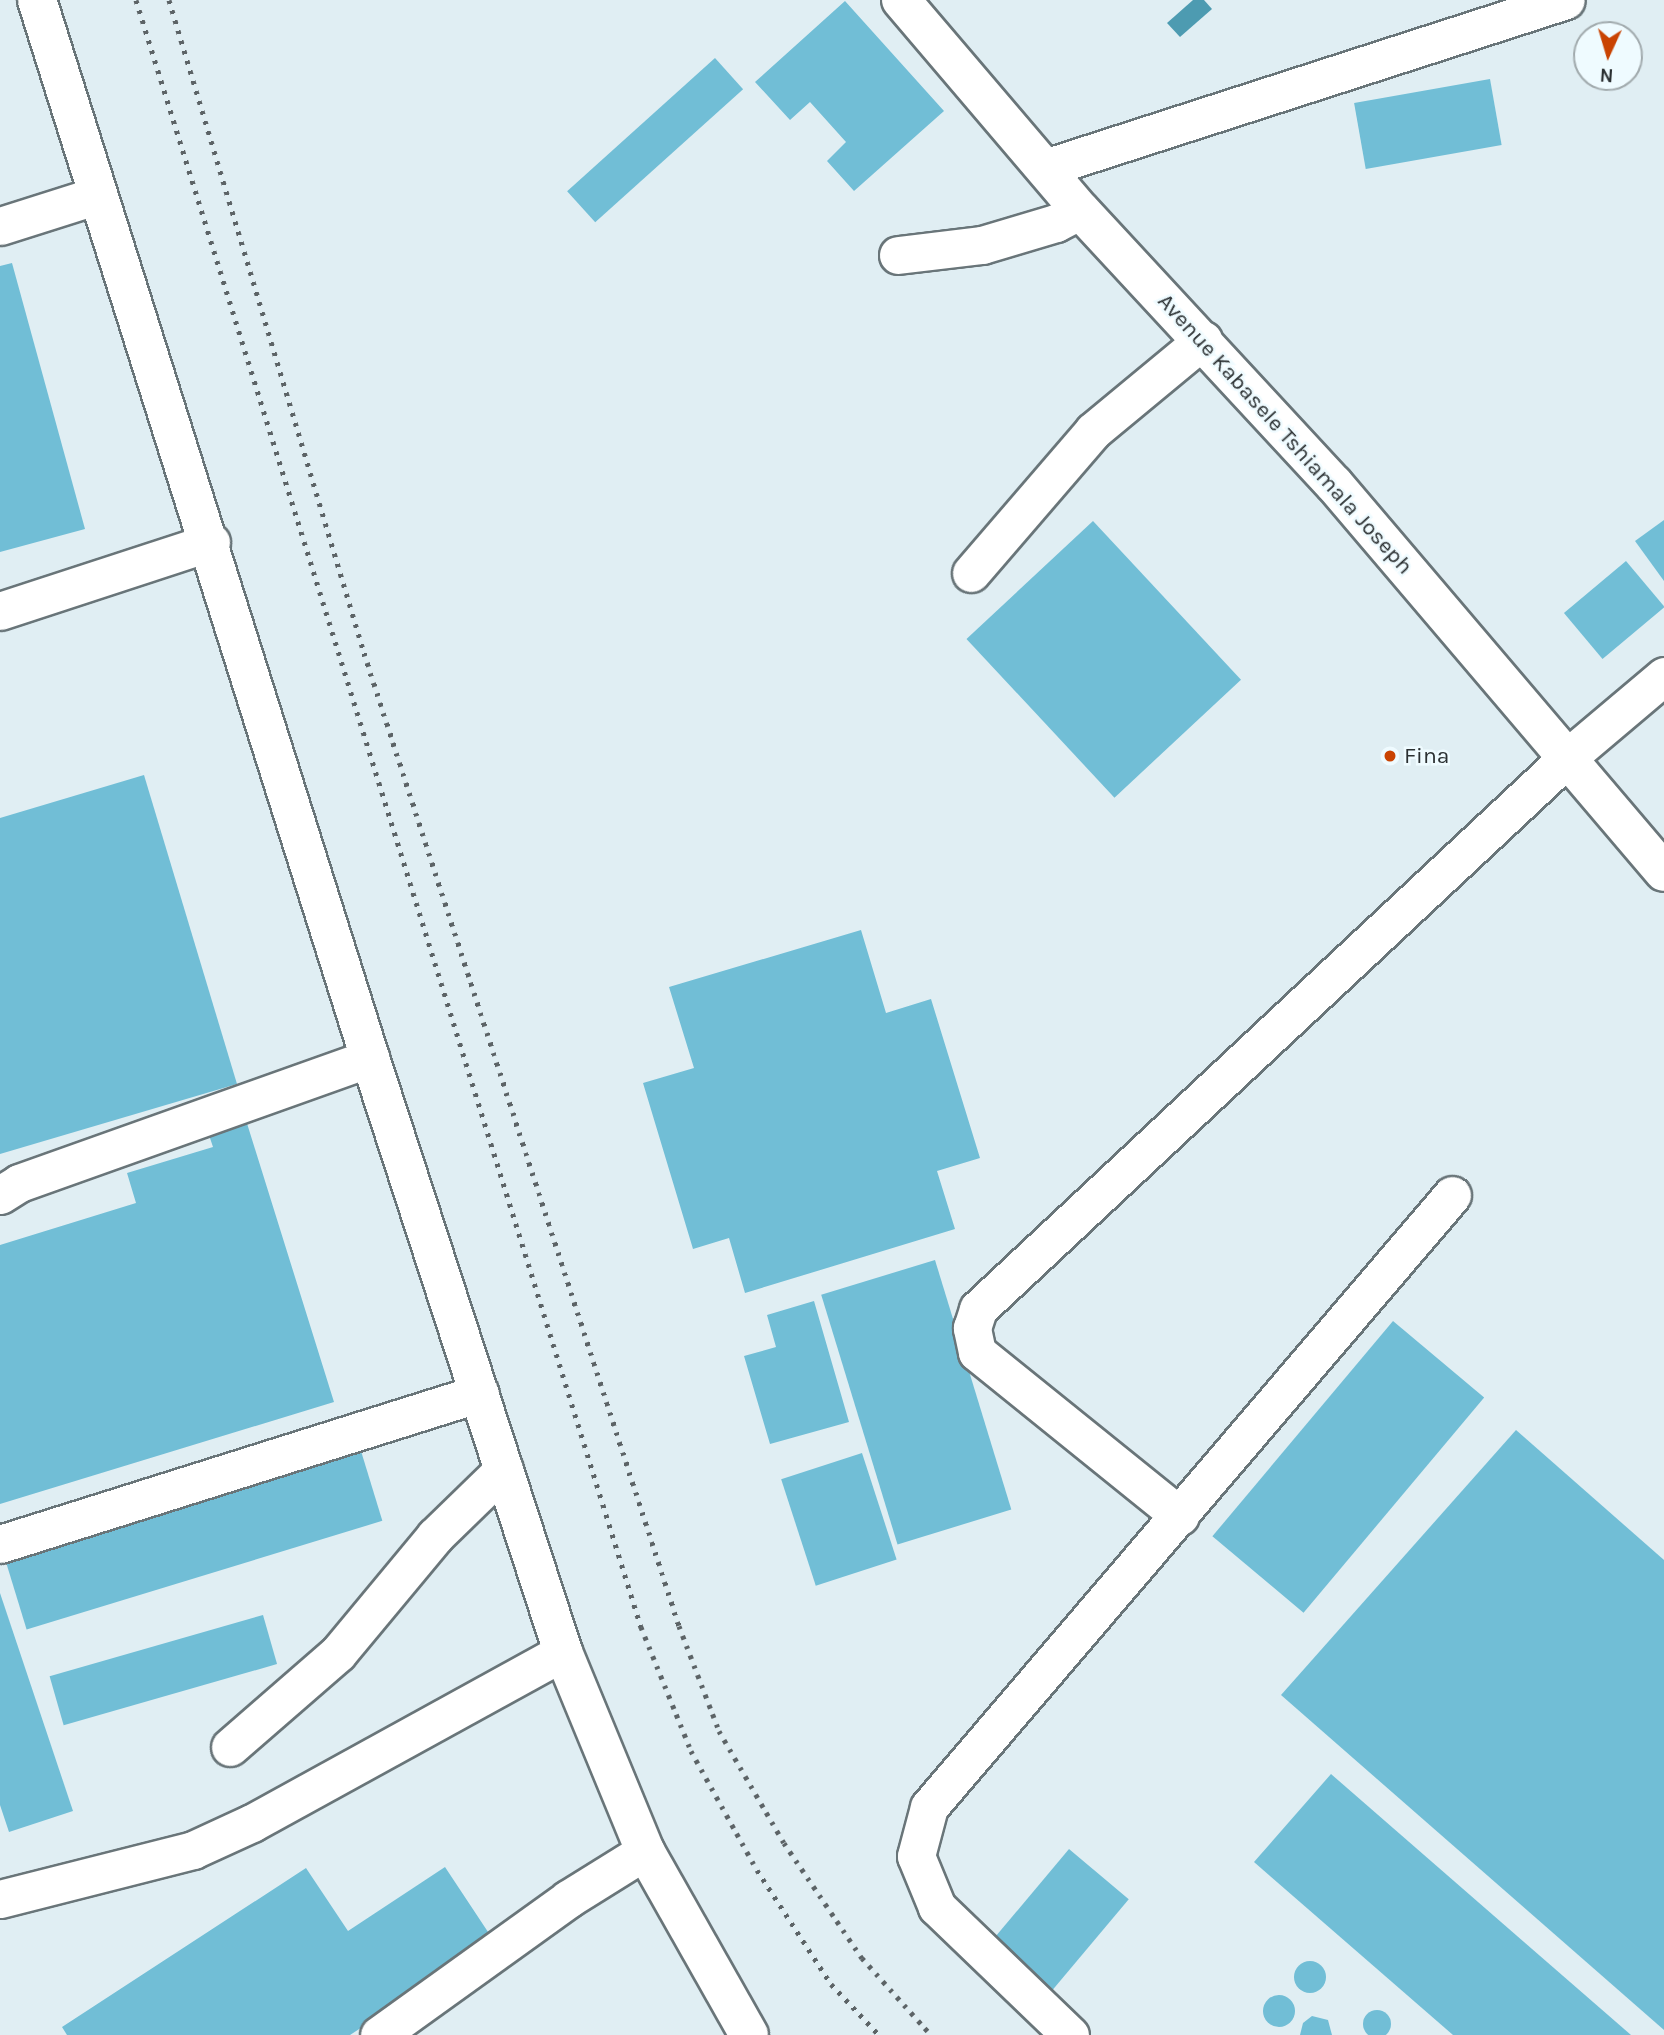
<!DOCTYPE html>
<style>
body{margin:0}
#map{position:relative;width:1664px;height:2035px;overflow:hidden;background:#e0eef3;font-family:Karla,sans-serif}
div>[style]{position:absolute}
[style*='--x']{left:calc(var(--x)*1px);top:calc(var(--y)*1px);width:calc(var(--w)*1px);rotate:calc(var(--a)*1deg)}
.water>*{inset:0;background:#4d9bb1}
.building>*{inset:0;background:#71bed6;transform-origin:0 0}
.round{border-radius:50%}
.roads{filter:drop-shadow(2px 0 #697579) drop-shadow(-2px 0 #697579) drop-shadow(0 2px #697579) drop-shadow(0 -2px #697579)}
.minor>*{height:37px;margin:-18.5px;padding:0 18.5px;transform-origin:18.5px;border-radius:18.5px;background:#fff}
.major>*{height:38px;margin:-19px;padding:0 19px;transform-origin:19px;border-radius:19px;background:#fff}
.rail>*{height:5px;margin-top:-2.5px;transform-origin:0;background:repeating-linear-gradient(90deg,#5c6366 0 3.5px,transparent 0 10.5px)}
.dots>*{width:19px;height:19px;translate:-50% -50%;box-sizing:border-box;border:4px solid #effbff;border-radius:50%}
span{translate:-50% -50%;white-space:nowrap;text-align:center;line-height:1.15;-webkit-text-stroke:5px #effbff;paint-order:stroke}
.street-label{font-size:23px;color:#2b3032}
.poi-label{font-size:23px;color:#2b3032}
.left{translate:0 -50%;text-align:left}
.north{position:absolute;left:1573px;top:21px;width:70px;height:70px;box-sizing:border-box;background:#effbff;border:2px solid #a1aaad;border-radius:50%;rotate:184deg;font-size:19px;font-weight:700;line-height:28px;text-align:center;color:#2b3032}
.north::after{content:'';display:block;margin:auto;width:24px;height:32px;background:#c94302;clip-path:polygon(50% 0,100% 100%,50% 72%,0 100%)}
</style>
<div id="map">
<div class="water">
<div style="clip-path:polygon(1193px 0,1204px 0,1212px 9px,1180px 37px,1167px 23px)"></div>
</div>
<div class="building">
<div style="clip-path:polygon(845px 1px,944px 111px,854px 191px,827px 161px,846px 142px,810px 102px,790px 120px,755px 82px)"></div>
<div style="left:715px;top:58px;width:42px;height:199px;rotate:48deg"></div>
<div style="left:1490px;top:79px;width:67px;height:138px;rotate:80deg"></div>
<div style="clip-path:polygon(12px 263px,85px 529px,0 552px,0 266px)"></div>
<div style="clip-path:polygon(1664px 520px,1664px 581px,1635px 541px)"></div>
<div style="left:1093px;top:521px;width:217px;height:173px;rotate:47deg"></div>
<div style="left:1626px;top:561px;width:60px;height:81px;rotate:50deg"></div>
<div style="clip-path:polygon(144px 775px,237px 1084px,0 1154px,0 818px)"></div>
<div style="clip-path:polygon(861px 930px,886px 1013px,931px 999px,980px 1158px,937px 1171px,955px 1229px,745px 1293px,729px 1238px,693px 1249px,643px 1083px,694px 1068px,669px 987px)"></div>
<div style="clip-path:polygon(245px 1117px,334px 1402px,0 1504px,0 1245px,136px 1203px,127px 1173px,213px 1147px,207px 1129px)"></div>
<div style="left:935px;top:1260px;width:261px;height:119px;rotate:73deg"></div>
<div style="clip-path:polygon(814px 1301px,849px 1422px,770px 1444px,744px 1356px,776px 1347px,767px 1315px)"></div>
<div style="left:1393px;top:1321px;width:119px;height:281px;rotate:40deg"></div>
<div style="clip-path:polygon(1516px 1430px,1664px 1560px,1664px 2030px,1281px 1695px)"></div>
<div style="left:361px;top:1451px;width:73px;height:372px;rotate:73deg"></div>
<div style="left:862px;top:1453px;width:112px;height:85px;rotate:72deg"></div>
<div style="clip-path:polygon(0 1593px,73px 1811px,9px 1832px,0 1805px)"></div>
<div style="left:263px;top:1615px;width:51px;height:222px;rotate:74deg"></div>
<div style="clip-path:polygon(1331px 1774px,1631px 2035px,1453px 2035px,1254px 1862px)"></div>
<div style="left:1069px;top:1849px;width:78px;height:131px;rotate:40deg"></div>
<div style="clip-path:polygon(445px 1867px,494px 1941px,350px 2035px,67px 2035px,62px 2027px,306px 1868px,348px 1931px)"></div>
<div class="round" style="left:1294px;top:1961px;width:32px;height:32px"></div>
<div class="round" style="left:1263px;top:1995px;width:32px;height:32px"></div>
<div class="round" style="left:1363px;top:2010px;width:28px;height:28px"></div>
<div style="clip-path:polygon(1312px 2016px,1328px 2020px,1332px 2035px,1300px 2035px,1303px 2023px)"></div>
</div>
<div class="roads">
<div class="minor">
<div style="--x:1045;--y:168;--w:547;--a:-17.87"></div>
<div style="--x:0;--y:226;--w:103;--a:-17.6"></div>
<div style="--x:898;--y:255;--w:85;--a:-6.8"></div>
<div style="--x:982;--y:245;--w:77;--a:-16.6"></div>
<div style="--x:1056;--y:223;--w:27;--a:-28"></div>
<div style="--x:971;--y:573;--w:187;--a:-49.3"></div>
<div style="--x:1093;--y:431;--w:143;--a:-39.6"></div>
<div style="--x:0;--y:611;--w:222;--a:-18.1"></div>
<div style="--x:0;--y:1195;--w:22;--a:-32"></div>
<div style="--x:19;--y:1183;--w:373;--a:-19.6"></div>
<div style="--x:1180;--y:1516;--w:261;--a:-141.1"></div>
<div style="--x:977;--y:1352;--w:25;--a:-102"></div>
<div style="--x:972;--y:1328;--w:20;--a:-72"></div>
<div style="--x:978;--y:1309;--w:807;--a:-43.09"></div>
<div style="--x:1567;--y:758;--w:127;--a:-40.2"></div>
<div style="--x:0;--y:1544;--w:503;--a:-17.46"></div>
<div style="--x:230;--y:1747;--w:143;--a:-41"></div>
<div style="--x:338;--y:1653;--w:152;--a:-50.3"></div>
<div style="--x:435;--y:1536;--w:96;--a:-44.2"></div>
<div style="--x:0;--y:1899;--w:199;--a:-14.2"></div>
<div style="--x:193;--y:1850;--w:65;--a:-24.6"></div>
<div style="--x:252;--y:1823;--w:355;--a:-28.8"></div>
<div style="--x:379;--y:2035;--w:233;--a:-35.7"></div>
<div style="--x:568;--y:1899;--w:91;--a:-31.9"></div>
<div style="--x:1070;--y:2035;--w:185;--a:-136.1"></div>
<div style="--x:937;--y:1907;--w:55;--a:-112.4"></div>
<div style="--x:916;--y:1856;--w:51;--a:-75.1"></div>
<div style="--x:929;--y:1807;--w:805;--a:-49.48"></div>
</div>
<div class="major">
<div style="--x:37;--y:0;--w:1109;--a:72.53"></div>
<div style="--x:370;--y:1058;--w:625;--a:72"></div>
<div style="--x:563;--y:1652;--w:215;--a:67.6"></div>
<div style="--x:645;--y:1851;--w:211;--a:60.5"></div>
<div style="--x:901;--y:0;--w:276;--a:49.6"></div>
<div style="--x:1080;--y:210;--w:374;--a:47.2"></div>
<div style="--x:1334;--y:484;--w:509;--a:49.62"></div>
</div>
</div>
<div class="rail">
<div style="--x:136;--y:0;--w:1704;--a:72.76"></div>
<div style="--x:641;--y:1627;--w:134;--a:68"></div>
<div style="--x:691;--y:1751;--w:136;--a:61"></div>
<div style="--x:757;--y:1870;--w:136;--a:57"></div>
<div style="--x:831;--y:1984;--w:70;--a:46.7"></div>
<div style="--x:169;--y:0;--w:681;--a:73.37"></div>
<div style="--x:364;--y:653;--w:1023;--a:72.06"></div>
<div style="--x:679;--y:1626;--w:112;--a:69.1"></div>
<div style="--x:719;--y:1731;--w:129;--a:59.9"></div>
<div style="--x:784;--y:1843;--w:139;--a:55.9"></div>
<div style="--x:862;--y:1958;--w:103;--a:48.1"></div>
</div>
<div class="dots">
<div style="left:1390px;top:756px;background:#c94302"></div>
</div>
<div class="street-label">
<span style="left:1285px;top:434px;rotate:48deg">Avenue Kabasele Tshiamala Joseph</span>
</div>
<div class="poi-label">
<span class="left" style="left:1404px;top:756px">Fina</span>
</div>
<div class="north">N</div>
</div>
